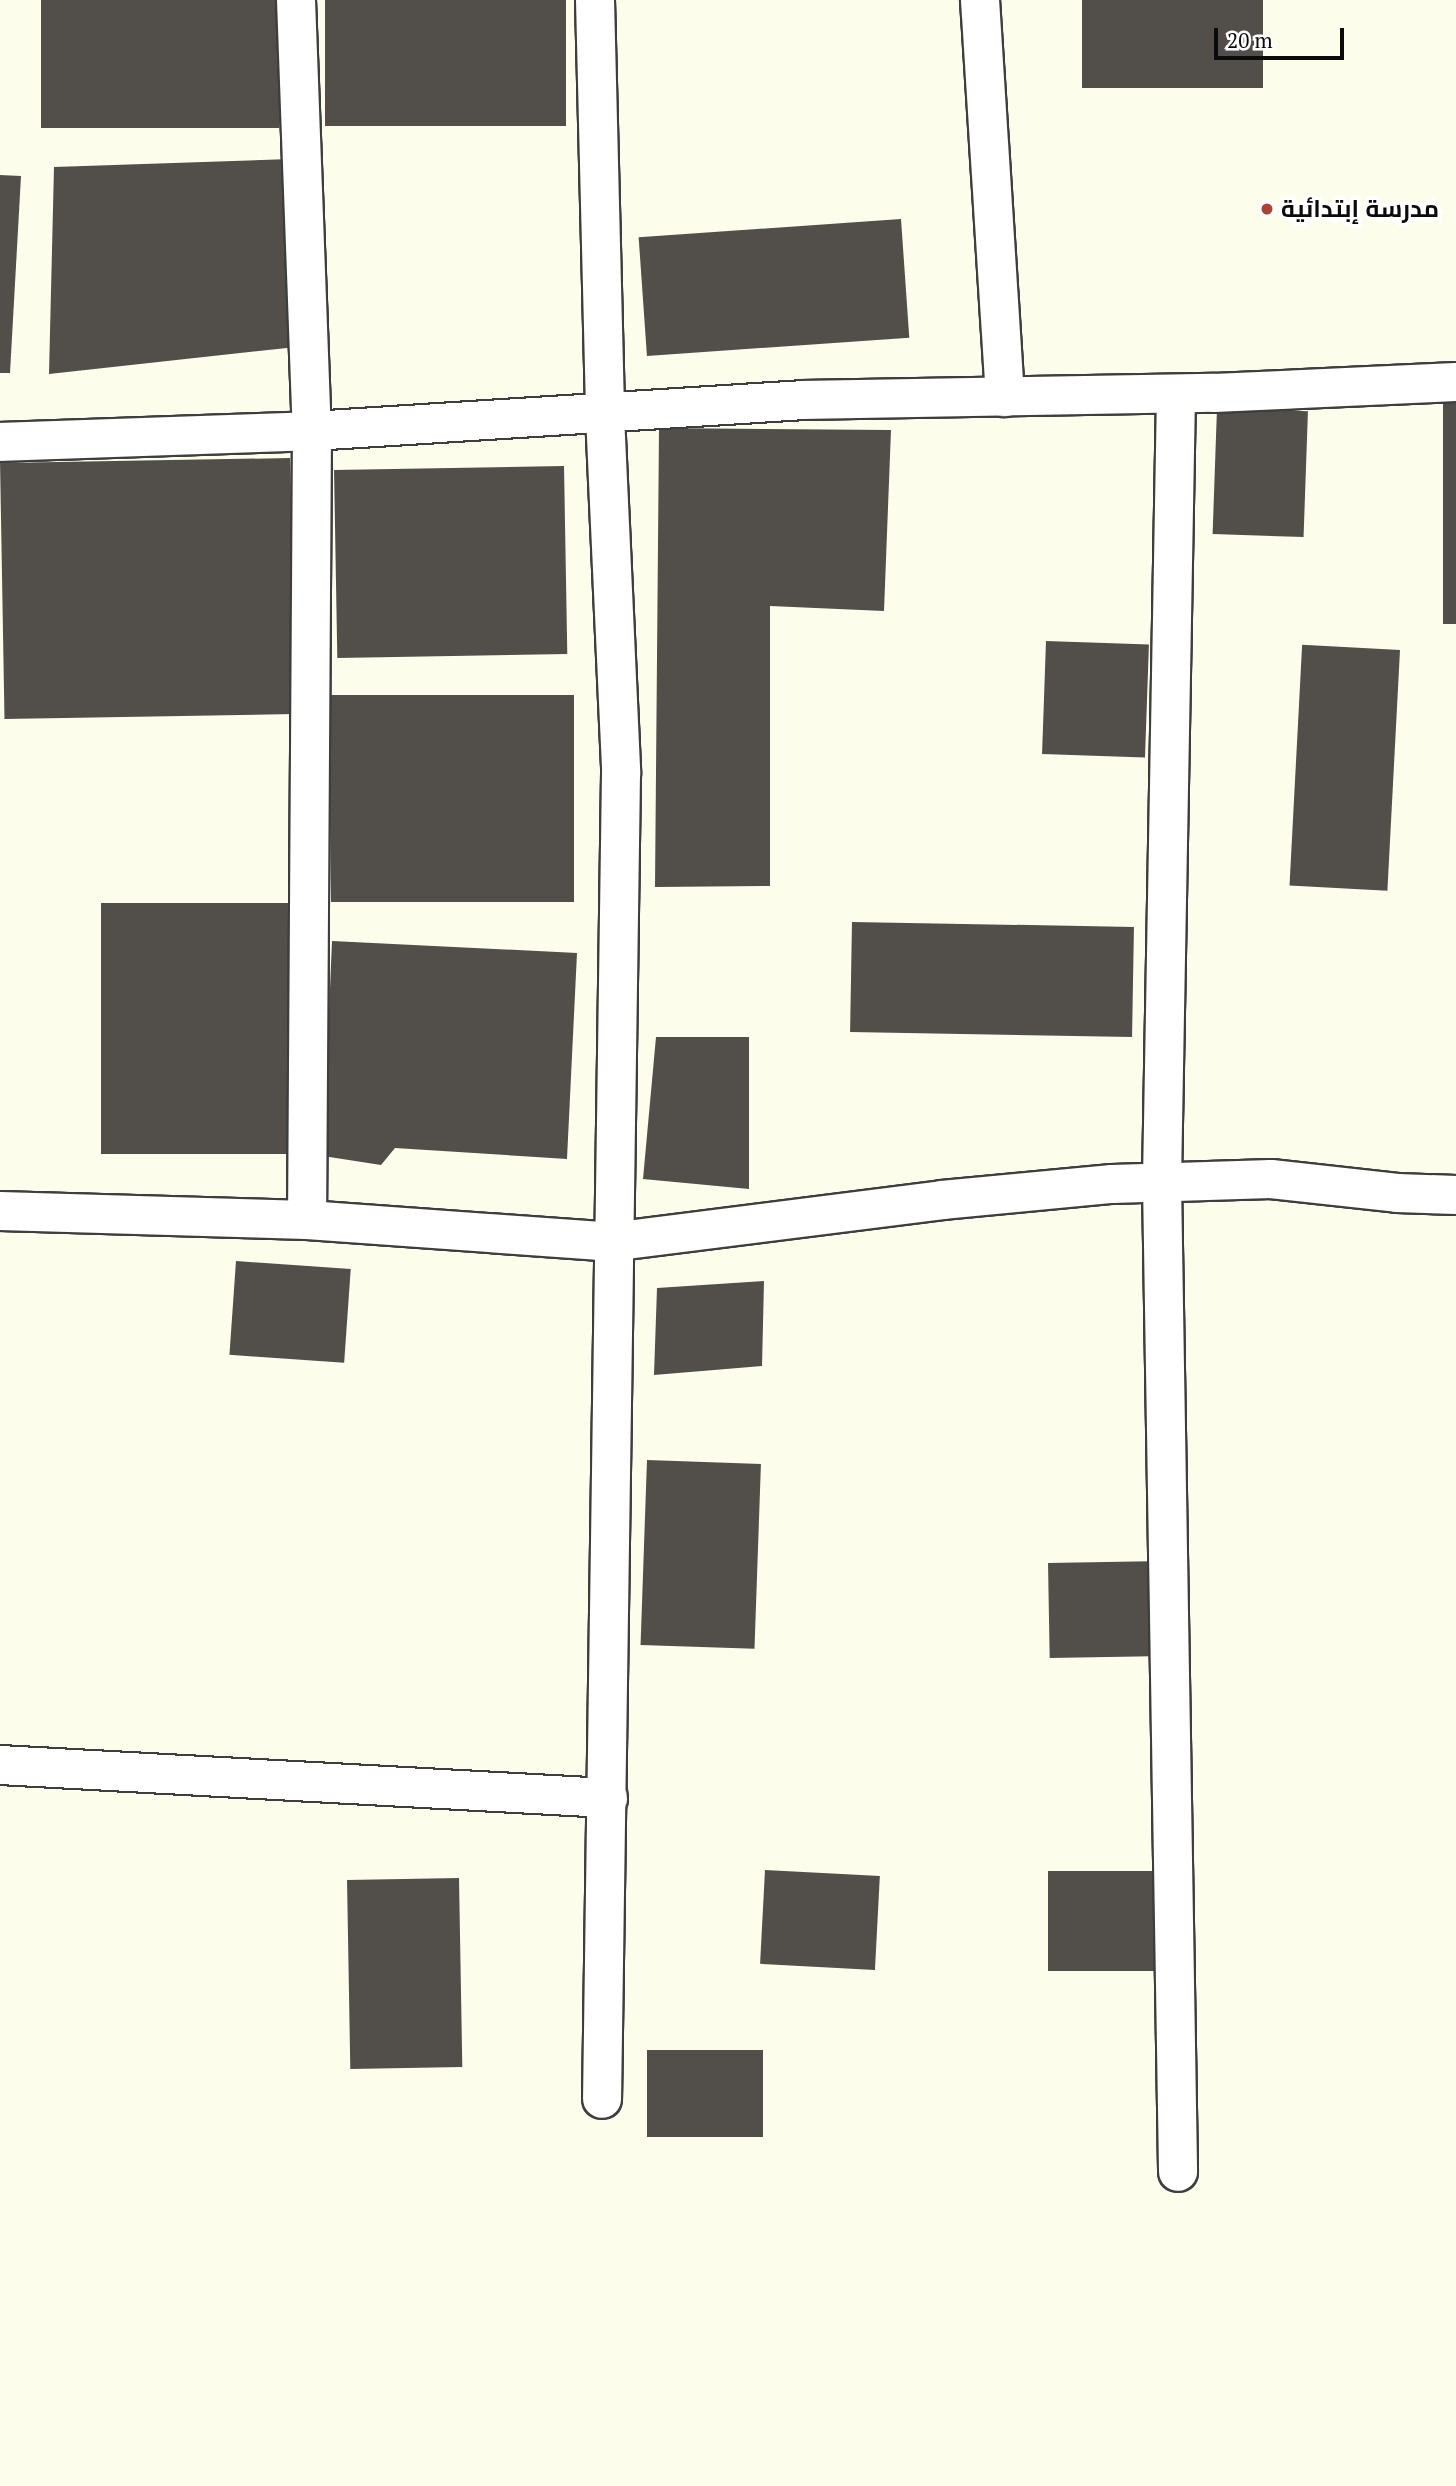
<!DOCTYPE html>
<meta charset="utf-8">
<style>
body{margin:0}
#map{position:relative;width:1456px;height:2486px;overflow:hidden;background:#fdfdeb;font-family:"PT Serif",Cairo,serif}
div>[style]{position:absolute}
[style*='--x']{left:calc(var(--x)*1px);top:calc(var(--y)*1px);width:calc(var(--w)*1px);rotate:calc(var(--a)*1deg)}
.building>*{inset:0;background:#524e49;transform-origin:0 0}
.roads{filter:drop-shadow(2px 0 #3e3e3e) drop-shadow(-2px 0 #3e3e3e) drop-shadow(0 2px #3e3e3e) drop-shadow(0 -2px #3e3e3e)}
.minor>*{height:38px;margin:-19px;padding:0 19px;transform-origin:19px;border-radius:19px;background:#fff}
.dots>*{width:19px;height:19px;translate:-50% -50%;box-sizing:border-box;border:4px solid #fff;border-radius:50%}
span{translate:-50% -50%;white-space:nowrap;text-align:center;line-height:1.15;-webkit-text-stroke:7px #fff;paint-order:stroke}
.poi-label{font-size:24px;color:#0b0b0b;font-weight:700}
.left{translate:0 -50%;text-align:left}
.scale{position:absolute;left:1214px;top:28px;width:130px;height:32px;box-sizing:border-box;border:4px solid #0b0b0b;border-top:0;padding-left:9px;font-size:21px;line-height:24px;white-space:nowrap;color:#0b0b0b;-webkit-text-stroke:5px #fff;paint-order:stroke}
</style>
<div id="map">
<div class="building">
<div style="left:41px;top:0;width:238px;height:128px"></div>
<div style="left:325px;top:0;width:241px;height:126px"></div>
<div style="left:1082px;top:0;width:181px;height:88px"></div>
<div style="clip-path:polygon(291px 159px,296px 347px,49px 374px,54px 167px)"></div>
<div style="clip-path:polygon(0 175px,21px 176px,10px 373px,0 373px)"></div>
<div style="left:901px;top:219px;width:119px;height:263px;rotate:86deg"></div>
<div style="left:1443px;top:389px;width:13px;height:235px"></div>
<div style="left:1217px;top:408px;width:91px;height:126px;rotate:2deg"></div>
<div style="clip-path:polygon(659px 428px,891px 430px,884px 611px,770px 606px,770px 886px,655px 887px)"></div>
<div style="left:290px;top:458px;width:256px;height:290px;rotate:89deg"></div>
<div style="left:564px;top:466px;width:188px;height:230px;rotate:89deg"></div>
<div style="left:1046px;top:641px;width:103px;height:113px;rotate:2deg"></div>
<div style="left:1400px;top:650px;width:241px;height:98px;rotate:93deg"></div>
<div style="left:574px;top:695px;width:207px;height:243px;rotate:90deg"></div>
<div style="left:298px;top:903px;width:251px;height:197px;rotate:90deg"></div>
<div style="left:852px;top:922px;width:282px;height:110px;rotate:1deg"></div>
<div style="clip-path:polygon(332px 941px,577px 953px,567px 1159px,395px 1148px,381px 1165px,323px 1156px)"></div>
<div style="clip-path:polygon(656px 1037px,749px 1037px,749px 1189px,643px 1179px)"></div>
<div style="left:236px;top:1261px;width:115px;height:94px;rotate:4deg"></div>
<div style="clip-path:polygon(764px 1281px,762px 1366px,654px 1375px,657px 1288px)"></div>
<div style="left:647px;top:1460px;width:114px;height:185px;rotate:2deg"></div>
<div style="left:1164px;top:1561px;width:95px;height:116px;rotate:89deg"></div>
<div style="left:765px;top:1870px;width:115px;height:94px;rotate:3deg"></div>
<div style="left:1156px;top:1871px;width:100px;height:108px;rotate:90deg"></div>
<div style="left:459px;top:1878px;width:189px;height:112px;rotate:89deg"></div>
<div style="left:647px;top:2050px;width:116px;height:87px"></div>
</div>
<div class="roads">
<div class="minor">
<div style="--x:296;--y:0;--w:431;--a:87.9"></div>
<div style="--x:312;--y:431;--w:789;--a:90.36"></div>
<div style="--x:595;--y:0;--w:415;--a:88.6"></div>
<div style="--x:605;--y:415;--w:359;--a:87.4"></div>
<div style="--x:621;--y:774;--w:1325;--a:90.82"></div>
<div style="--x:980;--y:0;--w:398;--a:86.4"></div>
<div style="--x:1176;--y:394;--w:789;--a:91.02"></div>
<div style="--x:1162;--y:1183;--w:989;--a:89.07"></div>
<div style="--x:0;--y:442;--w:312;--a:-2"></div>
<div style="--x:312;--y:431;--w:490;--a:-3.6"></div>
<div style="--x:801;--y:400;--w:413;--a:-1"></div>
<div style="--x:1214;--y:393;--w:242;--a:-2.6"></div>
<div style="--x:0;--y:1211;--w:307;--a:1.7"></div>
<div style="--x:307;--y:1220;--w:305;--a:4.1"></div>
<div style="--x:611;--y:1242;--w:334;--a:-7.2"></div>
<div style="--x:942;--y:1200;--w:171;--a:-5.4"></div>
<div style="--x:1112;--y:1184;--w:159;--a:-1.8"></div>
<div style="--x:1271;--y:1179;--w:127;--a:6.3"></div>
<div style="--x:1397;--y:1193;--w:59;--a:1.9"></div>
<div style="--x:0;--y:1765;--w:609;--a:3.11"></div>
</div>
</div>
<div class="dots">
<div style="left:1267px;top:209px;background:#ab4433"></div>
</div>
<div class="poi-label">
<span class="left" style="left:1281px;top:209px">مدرسة إبتدائية</span>
</div>
<div class="scale">20 m</div>
</div>
